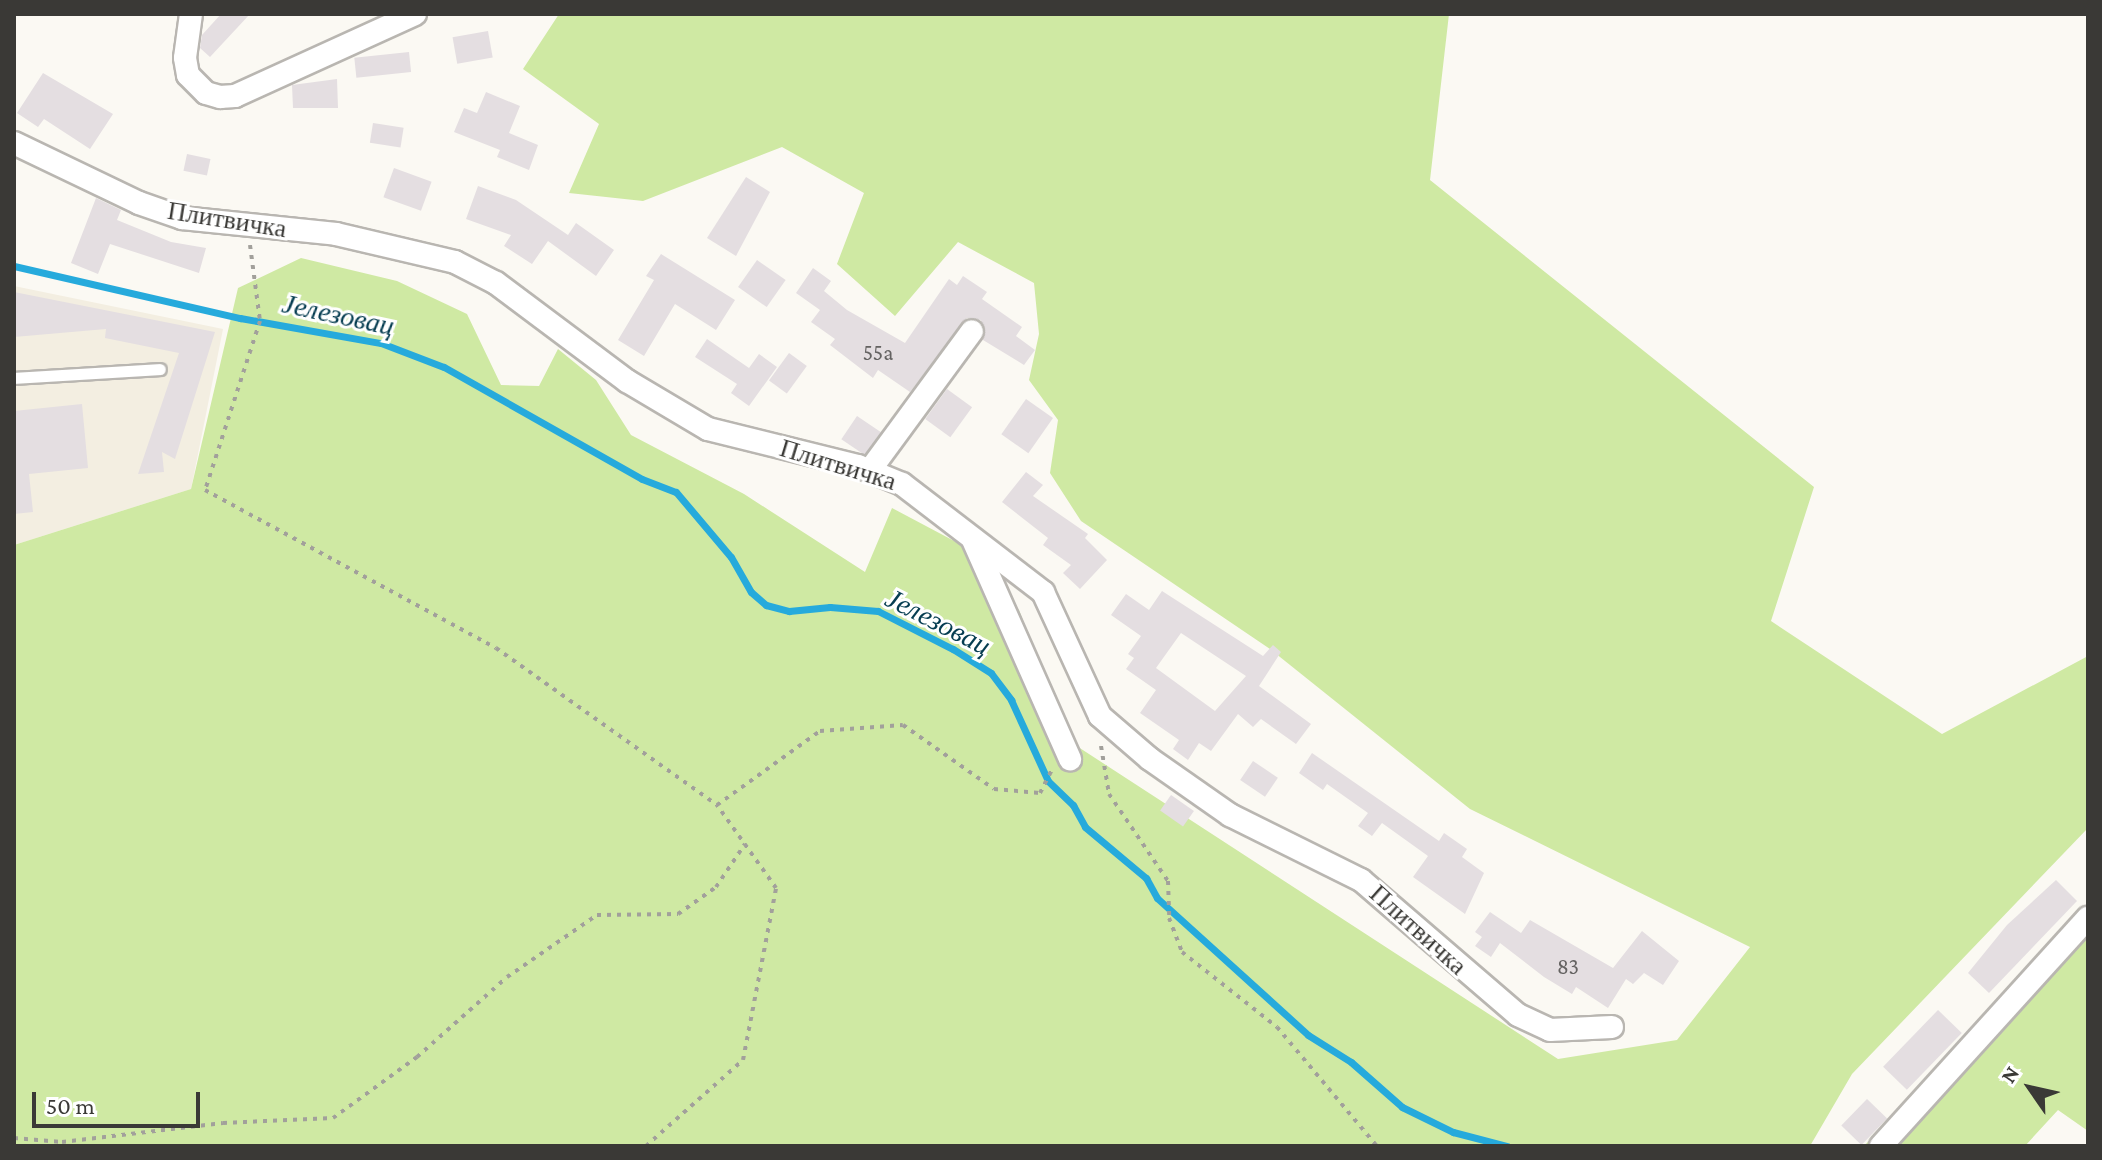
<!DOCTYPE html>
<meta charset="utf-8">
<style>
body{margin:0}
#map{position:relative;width:2102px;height:1160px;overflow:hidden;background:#fbf9f3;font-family:"Crimson Pro",serif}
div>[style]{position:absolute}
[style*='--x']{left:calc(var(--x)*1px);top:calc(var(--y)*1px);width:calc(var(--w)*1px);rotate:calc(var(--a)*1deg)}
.built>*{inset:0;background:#f3eee1}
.green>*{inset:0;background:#cfe9a3}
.stream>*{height:7px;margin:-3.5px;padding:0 3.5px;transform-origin:3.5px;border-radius:3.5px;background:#26aadc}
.building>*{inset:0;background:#e4dee1;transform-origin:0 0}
.path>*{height:4px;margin-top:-2px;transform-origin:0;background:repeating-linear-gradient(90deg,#a2a09b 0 4px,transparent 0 10px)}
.roads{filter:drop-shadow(2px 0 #b9b6b1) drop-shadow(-2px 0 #b9b6b1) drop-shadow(0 2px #b9b6b1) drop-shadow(0 -2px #b9b6b1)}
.service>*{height:11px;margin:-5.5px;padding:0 5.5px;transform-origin:5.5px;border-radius:5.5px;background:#fff}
.minor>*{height:22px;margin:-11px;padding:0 11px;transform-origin:11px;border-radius:11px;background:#fff}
span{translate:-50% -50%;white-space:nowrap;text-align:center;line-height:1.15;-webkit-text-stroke:6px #fff;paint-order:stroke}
.number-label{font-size:22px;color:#646261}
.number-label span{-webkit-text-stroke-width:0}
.street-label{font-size:26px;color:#3a3936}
.water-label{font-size:28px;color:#063d51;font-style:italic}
.frame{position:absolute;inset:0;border:16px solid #3a3936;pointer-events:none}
.north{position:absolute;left:1990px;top:1048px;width:80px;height:80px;-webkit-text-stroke:6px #fff;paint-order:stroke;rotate:304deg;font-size:22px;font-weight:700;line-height:32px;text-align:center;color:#3a3936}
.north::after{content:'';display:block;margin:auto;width:28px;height:36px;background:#3a3936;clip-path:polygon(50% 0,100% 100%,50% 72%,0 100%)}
.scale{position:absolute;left:32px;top:1092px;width:168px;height:36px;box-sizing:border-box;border:4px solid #3a3936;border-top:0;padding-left:10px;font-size:24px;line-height:28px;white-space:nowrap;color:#3a3936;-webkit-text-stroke:6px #fff;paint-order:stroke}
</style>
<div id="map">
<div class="built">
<div style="clip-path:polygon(14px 286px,223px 329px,191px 489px,14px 545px)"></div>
</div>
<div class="green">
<div style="clip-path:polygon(559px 14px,1449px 14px,1430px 180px,1814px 487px,1771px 621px,1942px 734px,2088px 656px,2088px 828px,1852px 1074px,1810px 1146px,14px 1146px,14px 545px,191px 489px,238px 288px,301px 258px,397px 281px,467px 314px,501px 385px,539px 386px,558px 349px,596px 380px,631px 435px,744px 494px,865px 572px,892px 508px,958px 543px,1019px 610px,1069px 741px,1558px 1059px,1677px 1040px,1750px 947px,1470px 809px,1270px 649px,1081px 521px,1050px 473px,1058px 420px,1029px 380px,1039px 334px,1034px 283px,958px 242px,895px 316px,837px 264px,864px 193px,782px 147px,643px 201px,569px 193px,599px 124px,523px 69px)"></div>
<div style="clip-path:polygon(2088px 913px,2088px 1131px,2058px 1110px,2025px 1146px,1864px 1146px)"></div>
</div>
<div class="stream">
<div style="--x:14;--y:266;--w:232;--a:13"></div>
<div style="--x:240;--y:318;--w:143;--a:10.1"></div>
<div style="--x:381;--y:343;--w:67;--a:20.9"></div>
<div style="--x:444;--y:367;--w:227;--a:29.5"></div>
<div style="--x:642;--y:479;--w:36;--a:21"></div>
<div style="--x:676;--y:492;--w:85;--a:49.8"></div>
<div style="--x:731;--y:557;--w:40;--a:60.3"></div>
<div style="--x:751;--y:592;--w:20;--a:41"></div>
<div style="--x:766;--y:605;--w:24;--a:15"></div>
<div style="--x:789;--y:611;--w:41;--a:-5.6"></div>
<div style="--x:830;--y:607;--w:48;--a:4.8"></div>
<div style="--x:878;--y:611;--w:84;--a:26.9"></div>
<div style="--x:953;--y:649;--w:45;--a:32.3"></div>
<div style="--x:991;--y:673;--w:34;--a:53"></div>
<div style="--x:1011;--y:700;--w:89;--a:65.4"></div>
<div style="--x:1048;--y:781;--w:35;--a:44"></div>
<div style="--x:1073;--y:805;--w:25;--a:61"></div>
<div style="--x:1085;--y:827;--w:80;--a:39.9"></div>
<div style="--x:1146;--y:878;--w:23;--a:61"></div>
<div style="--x:1157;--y:898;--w:204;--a:42.2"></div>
<div style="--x:1308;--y:1035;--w:51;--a:32.1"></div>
<div style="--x:1351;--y:1062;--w:68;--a:41.4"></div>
<div style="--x:1402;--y:1107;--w:57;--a:26.1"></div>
<div style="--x:1453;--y:1132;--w:56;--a:14.5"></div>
</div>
<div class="building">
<div style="clip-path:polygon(221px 14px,250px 14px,210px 57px,200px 48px,202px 35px)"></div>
<div style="left:488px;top:31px;width:27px;height:36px;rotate:80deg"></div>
<div style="left:409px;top:52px;width:20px;height:55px;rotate:84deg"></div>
<div style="clip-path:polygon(43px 73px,113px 114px,90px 149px,44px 119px,38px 127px,17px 113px)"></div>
<div style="clip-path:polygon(337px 79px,338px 108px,293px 108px,292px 85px)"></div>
<div style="clip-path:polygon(486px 92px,520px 106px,509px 133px,538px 145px,529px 170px,497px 157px,500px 150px,454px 132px,464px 108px,477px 113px)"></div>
<div style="left:373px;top:123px;width:31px;height:20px;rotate:9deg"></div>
<div style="left:187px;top:154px;width:24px;height:17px;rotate:12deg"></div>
<div style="left:394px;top:168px;width:40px;height:31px;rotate:20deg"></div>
<div style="clip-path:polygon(746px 177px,770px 192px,736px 256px,707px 238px)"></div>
<div style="clip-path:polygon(478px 186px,516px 200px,568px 235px,576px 223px,614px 250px,596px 276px,548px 241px,532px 264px,504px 246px,511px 235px,466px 219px)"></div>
<div style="clip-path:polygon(96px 198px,121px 210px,117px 220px,171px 242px,206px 248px,199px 273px,110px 244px,98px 274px,71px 263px)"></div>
<div style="clip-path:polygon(661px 254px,735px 300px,716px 330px,675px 304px,644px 356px,618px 340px,654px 280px,646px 276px)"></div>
<div style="left:757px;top:260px;width:35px;height:33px;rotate:35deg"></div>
<div style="clip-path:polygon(813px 268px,831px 281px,824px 291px,847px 310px,905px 343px,949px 279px,957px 285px,963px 276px,987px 292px,982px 299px,1022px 327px,1016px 336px,1035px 350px,1024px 365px,983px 340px,981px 320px,967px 318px,910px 392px,878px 370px,873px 378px,830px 345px,835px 339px,811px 322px,820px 310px,796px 293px)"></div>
<div style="clip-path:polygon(14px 292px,215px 332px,175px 459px,162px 452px,164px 472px,138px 474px,179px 353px,105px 338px,106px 329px,14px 337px)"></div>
<div style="clip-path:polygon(707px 339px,749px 368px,759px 354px,777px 367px,749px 406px,731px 393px,737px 384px,695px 357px)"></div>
<div style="left:789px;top:353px;width:22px;height:34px;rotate:36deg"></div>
<div style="left:947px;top:389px;width:31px;height:37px;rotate:36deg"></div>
<div style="left:1026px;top:399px;width:33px;height:43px;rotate:35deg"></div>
<div style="clip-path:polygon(82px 404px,88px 468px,29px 474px,33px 512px,14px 514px,14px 411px)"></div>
<div style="left:857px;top:416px;width:29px;height:28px;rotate:34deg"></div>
<div style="clip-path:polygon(1026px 472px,1043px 485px,1033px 496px,1088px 534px,1085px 538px,1107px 560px,1080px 589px,1063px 573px,1071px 565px,1043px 545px,1048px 538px,1002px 502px)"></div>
<div style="clip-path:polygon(evenodd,1162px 591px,1263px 656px,1273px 645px,1281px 652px,1259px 686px,1311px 724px,1296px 744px,1261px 719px,1253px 727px,1238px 714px,1211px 751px,1199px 743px,1188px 760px,1173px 749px,1179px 740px,1140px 713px,1156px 690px,1126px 669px,1134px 658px,1128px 654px,1141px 636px,1111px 615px,1126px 594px,1149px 610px,1162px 591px,1181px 633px,1246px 676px,1215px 711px,1156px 668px,1181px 633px)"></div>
<div style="clip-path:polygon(1312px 753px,1439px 841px,1444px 833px,1467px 849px,1462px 857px,1484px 873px,1465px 914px,1413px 877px,1428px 856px,1382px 823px,1372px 836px,1358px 826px,1368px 813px,1327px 784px,1323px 790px,1299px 773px)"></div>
<div style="left:1253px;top:761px;width:30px;height:23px;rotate:34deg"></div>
<div style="left:1171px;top:795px;width:28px;height:19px;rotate:35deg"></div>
<div style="clip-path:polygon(2056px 880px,2077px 901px,1989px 993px,1968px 973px,2007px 925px)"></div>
<div style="clip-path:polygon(1490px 912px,1521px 933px,1530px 920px,1613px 968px,1642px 931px,1679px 961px,1663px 985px,1644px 973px,1633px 984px,1626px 979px,1608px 1008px,1576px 987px,1572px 994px,1544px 977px,1500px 943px,1491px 957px,1475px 946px,1482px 937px,1475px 932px)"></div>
<div style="left:1938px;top:1010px;width:33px;height:79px;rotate:44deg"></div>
<div style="left:1867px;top:1099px;width:28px;height:37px;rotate:44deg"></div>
</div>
<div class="path">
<div style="--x:250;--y:245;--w:77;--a:82.5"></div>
<div style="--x:260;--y:321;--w:178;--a:108"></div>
<div style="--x:205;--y:490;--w:331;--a:28.5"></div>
<div style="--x:496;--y:648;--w:271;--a:35.4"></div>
<div style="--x:1101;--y:746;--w:49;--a:80.5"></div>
<div style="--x:1109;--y:794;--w:105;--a:55.9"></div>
<div style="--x:1168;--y:881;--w:37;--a:88"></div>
<div style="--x:1169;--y:918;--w:36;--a:69"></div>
<div style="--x:1182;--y:952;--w:121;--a:38.3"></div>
<div style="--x:1277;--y:1027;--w:155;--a:50"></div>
<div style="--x:14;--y:1138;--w:48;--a:4.8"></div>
<div style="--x:62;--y:1142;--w:162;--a:-6.7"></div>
<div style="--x:223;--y:1123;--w:110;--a:-2.6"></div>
<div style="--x:333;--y:1118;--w:104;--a:-36"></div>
<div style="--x:417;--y:1057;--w:120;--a:-41.6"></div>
<div style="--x:507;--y:977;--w:109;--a:-34.6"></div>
<div style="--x:597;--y:915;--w:81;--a:-0.7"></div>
<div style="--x:678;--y:914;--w:47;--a:-35.4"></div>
<div style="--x:716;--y:887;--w:52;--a:-56"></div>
<div style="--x:646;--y:1146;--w:130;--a:-41.6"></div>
<div style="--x:743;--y:1060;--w:175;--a:-79.1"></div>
<div style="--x:776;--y:888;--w:102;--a:-125.4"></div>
<div style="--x:717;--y:805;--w:127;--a:-35.7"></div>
<div style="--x:820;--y:731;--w:83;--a:-4.1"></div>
<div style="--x:903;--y:725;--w:111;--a:35.1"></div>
<div style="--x:994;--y:789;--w:46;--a:5"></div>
<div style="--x:1040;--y:793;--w:25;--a:-63"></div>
</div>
<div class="roads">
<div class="service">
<div style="--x:14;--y:378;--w:146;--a:-3.5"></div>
</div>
<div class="minor">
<div style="--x:191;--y:14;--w:44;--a:97.8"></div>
<div style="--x:185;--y:58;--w:17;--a:80"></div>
<div style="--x:188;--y:75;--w:25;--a:45"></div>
<div style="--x:206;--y:93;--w:15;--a:16"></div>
<div style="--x:220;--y:97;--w:15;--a:-4"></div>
<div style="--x:235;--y:96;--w:198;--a:-24.5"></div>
<div style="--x:14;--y:143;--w:139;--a:25.6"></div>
<div style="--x:139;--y:203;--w:46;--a:19.2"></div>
<div style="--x:182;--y:218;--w:155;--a:5.9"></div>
<div style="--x:336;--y:234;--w:122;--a:13.2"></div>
<div style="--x:455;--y:262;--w:46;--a:27.1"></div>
<div style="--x:496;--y:283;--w:164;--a:36.8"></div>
<div style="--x:627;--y:381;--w:94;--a:30.7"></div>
<div style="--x:708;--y:429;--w:154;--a:13.9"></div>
<div style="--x:858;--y:466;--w:48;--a:22.2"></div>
<div style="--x:902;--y:484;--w:178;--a:37.5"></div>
<div style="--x:1043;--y:592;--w:136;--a:65.3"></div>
<div style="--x:1100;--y:716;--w:66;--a:40.7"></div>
<div style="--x:1150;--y:759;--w:98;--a:35"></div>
<div style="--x:1230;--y:815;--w:146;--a:26.4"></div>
<div style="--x:1361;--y:880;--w:207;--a:40.7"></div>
<div style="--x:1518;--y:1015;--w:35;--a:25"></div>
<div style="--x:1550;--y:1030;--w:62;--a:-2.8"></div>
<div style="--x:870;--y:470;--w:172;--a:-53.7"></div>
<div style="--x:973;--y:540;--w:240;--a:66.1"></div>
<div style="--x:1881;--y:1146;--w:308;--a:-47.8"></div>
</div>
</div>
<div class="number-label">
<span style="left:878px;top:353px">55a</span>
<span style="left:1568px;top:967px">83</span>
</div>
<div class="street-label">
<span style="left:227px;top:220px;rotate:9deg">Плитвичка</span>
<span style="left:838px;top:465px;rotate:17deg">Плитвичка</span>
<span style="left:1418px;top:930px;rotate:42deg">Плитвичка</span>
</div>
<div class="water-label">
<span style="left:338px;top:315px;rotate:12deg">Јелезовац</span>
<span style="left:938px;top:622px;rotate:27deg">Јелезовац</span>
</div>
<div class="frame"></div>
<div class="north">N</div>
<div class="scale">50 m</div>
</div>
